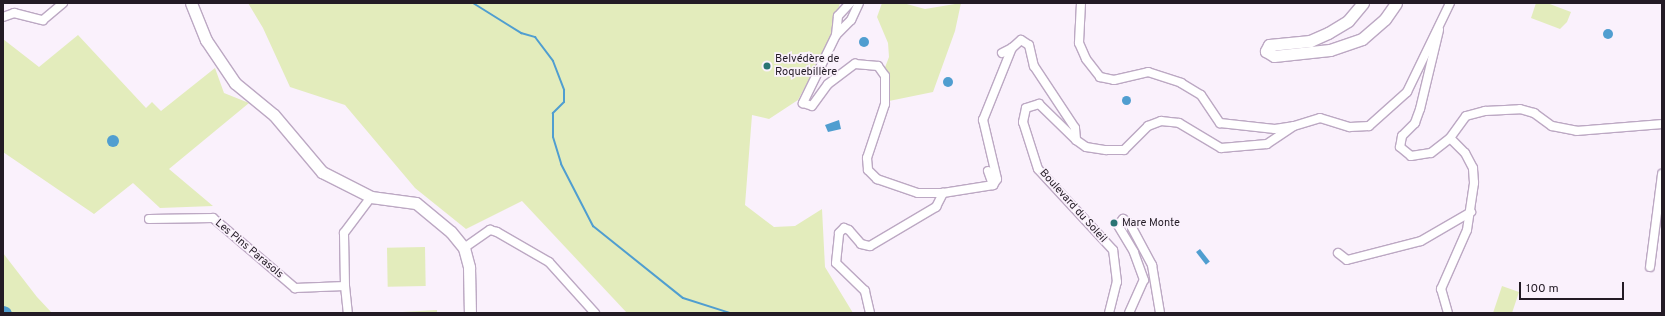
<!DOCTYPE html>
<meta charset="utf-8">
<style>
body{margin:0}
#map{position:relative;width:1665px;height:316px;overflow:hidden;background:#faf1fc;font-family:Overpass,sans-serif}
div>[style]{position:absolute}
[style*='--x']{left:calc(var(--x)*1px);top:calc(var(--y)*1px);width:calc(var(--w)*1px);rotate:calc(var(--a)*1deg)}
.green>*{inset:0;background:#e3ecbc;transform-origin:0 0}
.water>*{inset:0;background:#509ed0;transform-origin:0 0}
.round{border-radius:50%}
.stream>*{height:2px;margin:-1px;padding:0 1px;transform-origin:1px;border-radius:1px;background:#509ed0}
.river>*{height:13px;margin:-6.5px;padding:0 6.5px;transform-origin:6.5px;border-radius:6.5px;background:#509ed0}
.roads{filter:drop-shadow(1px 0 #bca8c3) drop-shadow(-1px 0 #bca8c3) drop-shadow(0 1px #bca8c3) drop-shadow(0 -1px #bca8c3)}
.street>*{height:8px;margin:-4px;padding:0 4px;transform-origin:4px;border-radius:4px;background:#fff}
.secondary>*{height:11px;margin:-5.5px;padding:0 5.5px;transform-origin:5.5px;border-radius:5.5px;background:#fff}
.dots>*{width:11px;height:11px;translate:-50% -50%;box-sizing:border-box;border:2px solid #faf1fc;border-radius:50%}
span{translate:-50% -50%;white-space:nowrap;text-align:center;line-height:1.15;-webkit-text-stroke:3.5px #faf1fc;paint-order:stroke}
.poi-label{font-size:11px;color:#231b25}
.left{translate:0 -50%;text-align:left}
.street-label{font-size:11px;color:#231b25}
.frame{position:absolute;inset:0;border:4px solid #231b25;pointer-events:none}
.scale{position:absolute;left:1519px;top:282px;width:105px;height:18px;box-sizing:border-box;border:2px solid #231b25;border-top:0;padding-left:5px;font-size:12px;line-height:14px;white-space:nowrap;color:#231b25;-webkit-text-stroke:3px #faf1fc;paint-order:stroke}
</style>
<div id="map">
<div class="green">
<div style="clip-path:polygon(248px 3px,840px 3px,830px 41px,798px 100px,769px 119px,752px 115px,745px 205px,774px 227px,795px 226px,822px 209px,825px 267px,853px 313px,627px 313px,522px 201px,466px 229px,415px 188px,345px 105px,290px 87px,263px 28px)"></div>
<div style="clip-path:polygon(882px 3px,903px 3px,925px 9px,961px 3px,955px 31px,933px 92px,889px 101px,888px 78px,884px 70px,889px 57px,888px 43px,877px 17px)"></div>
<div style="clip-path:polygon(1536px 3px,1547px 3px,1571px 12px,1567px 22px,1560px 29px,1531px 18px)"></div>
<div style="clip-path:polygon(78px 35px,146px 108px,152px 102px,161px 111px,215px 68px,224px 93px,249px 103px,169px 169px,213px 206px,160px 208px,133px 183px,94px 214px,3px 152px,3px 39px,39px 67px)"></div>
<div style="left:425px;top:247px;width:39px;height:38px;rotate:89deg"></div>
<div style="clip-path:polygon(3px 253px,37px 297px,52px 313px,3px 313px)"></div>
<div style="clip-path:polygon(1502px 286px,1519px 292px,1512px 313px,1493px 313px)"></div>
<div style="clip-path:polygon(437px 310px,437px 313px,402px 313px,402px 312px)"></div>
</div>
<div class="water">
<div class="round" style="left:1603px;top:29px;width:10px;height:10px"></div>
<div class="round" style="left:859px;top:37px;width:10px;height:10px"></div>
<div class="round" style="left:943px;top:77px;width:10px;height:10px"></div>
<div class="round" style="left:1121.5px;top:95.5px;width:9px;height:9px"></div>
<div style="clip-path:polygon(839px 120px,841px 129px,828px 132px,825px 125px)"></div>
<div class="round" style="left:107px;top:135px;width:12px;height:12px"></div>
<div style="left:1200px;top:249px;width:16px;height:5px;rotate:52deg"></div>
</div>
<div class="stream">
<div style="--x:473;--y:3;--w:57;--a:32"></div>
<div style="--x:521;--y:33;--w:15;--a:16"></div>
<div style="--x:535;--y:37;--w:30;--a:53"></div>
<div style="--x:553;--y:61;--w:31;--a:69"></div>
<div style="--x:564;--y:90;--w:12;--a:90"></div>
<div style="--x:564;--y:102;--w:16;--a:135"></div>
<div style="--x:553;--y:113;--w:24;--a:90"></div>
<div style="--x:553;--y:137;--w:28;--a:73"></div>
<div style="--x:561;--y:164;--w:70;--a:62.7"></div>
<div style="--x:593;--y:226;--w:115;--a:38.7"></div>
<div style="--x:683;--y:298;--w:49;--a:17.7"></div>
</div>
<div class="river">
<div style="--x:3;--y:312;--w:2;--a:27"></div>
</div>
<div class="roads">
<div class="street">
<div style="--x:859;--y:3;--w:19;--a:115"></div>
<div style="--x:851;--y:20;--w:21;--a:135"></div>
<div style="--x:836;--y:35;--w:76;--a:115.9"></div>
<div style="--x:803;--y:103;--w:9;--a:18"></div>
<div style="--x:812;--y:106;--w:27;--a:-54"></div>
<div style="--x:828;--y:84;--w:34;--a:-37"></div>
<div style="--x:855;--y:64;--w:23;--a:5"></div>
<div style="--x:878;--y:66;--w:12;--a:55"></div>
<div style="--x:885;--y:76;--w:28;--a:90"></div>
<div style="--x:885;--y:104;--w:57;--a:108.4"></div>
<div style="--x:867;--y:158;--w:12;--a:85"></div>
<div style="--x:868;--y:170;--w:13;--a:45"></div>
<div style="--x:877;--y:179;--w:43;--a:18.9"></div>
<div style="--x:918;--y:193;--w:25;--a:0"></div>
<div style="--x:1081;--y:3;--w:40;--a:92.9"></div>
<div style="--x:1079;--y:43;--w:17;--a:66"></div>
<div style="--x:1086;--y:59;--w:23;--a:52"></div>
<div style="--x:1100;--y:77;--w:14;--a:12"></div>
<div style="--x:1114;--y:80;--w:35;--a:-13"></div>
<div style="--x:1148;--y:72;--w:35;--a:18"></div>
<div style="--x:1181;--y:83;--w:23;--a:31"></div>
<div style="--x:1201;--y:95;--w:34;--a:56"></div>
<div style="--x:1220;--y:123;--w:55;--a:6.2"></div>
<div style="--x:1275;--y:129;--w:18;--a:-9"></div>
<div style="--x:3;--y:17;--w:12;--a:-20"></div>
<div style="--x:14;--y:13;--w:30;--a:14"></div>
<div style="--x:43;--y:20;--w:26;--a:-40"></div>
<div style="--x:1439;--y:30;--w:81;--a:103.5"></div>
<div style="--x:1420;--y:109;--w:15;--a:110"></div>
<div style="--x:1415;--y:123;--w:18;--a:135"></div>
<div style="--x:1402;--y:136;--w:11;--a:100"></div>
<div style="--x:1400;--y:147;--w:14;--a:39"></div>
<div style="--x:1411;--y:156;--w:20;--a:-9"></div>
<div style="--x:1431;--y:153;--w:24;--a:-38"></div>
<div style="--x:1450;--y:138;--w:27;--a:-54"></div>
<div style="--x:1466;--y:116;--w:20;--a:-15"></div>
<div style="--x:1485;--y:111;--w:35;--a:-3"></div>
<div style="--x:1520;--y:109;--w:15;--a:16"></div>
<div style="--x:1534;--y:113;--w:22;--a:36"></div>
<div style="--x:1552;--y:126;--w:25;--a:11"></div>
<div style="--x:1577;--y:131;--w:85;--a:-4.7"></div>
<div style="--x:836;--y:35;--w:19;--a:-84"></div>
<div style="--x:838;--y:16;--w:18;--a:-47"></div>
<div style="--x:1002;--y:53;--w:11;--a:-27"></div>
<div style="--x:988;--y:171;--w:15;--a:70"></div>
<div style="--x:943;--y:193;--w:51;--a:-9.1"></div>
<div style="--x:993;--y:185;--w:7;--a:-56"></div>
<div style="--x:997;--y:179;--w:61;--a:-103.3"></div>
<div style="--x:983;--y:120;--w:78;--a:-68.1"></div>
<div style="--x:1012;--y:48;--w:12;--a:-42"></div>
<div style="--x:1021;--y:40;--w:9;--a:32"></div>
<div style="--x:1029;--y:45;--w:22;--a:77"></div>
<div style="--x:1034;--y:66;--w:74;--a:56.5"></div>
<div style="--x:1075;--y:128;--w:12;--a:85"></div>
<div style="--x:149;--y:219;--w:64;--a:-0.9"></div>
<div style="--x:213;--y:218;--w:108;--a:40.5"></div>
<div style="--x:295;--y:288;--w:50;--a:-2.3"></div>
<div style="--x:345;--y:286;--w:53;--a:-91.1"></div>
<div style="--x:344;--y:233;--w:45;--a:-53.1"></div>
<div style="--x:464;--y:248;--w:32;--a:-35"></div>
<div style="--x:490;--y:230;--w:7;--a:16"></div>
<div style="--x:497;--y:232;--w:60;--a:30"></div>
<div style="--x:549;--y:262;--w:69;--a:48"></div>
<div style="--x:1338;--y:253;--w:11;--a:38"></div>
<div style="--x:1347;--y:260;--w:76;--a:-14.4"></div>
<div style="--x:1421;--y:241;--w:58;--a:-30.1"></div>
<div style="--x:1650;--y:267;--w:94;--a:-82.6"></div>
<div style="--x:345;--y:286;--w:27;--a:84"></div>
<div style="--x:870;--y:313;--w:23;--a:-103"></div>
<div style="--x:865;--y:291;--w:40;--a:-136"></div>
<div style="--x:836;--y:263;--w:30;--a:-84"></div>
<div style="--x:839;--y:233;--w:7;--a:-45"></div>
<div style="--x:844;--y:228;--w:5;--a:22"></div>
<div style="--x:849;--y:230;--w:18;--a:49"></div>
<div style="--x:861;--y:244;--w:9;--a:13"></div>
<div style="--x:870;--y:246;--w:77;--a:-30.6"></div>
<div style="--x:936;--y:207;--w:16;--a:-63"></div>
<div style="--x:1109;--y:313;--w:32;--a:-76"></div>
<div style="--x:1117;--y:282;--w:32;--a:-97"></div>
<div style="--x:1113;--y:250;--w:110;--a:-132.8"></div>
<div style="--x:1038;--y:169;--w:49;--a:-107.7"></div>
<div style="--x:1023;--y:122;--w:14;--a:-78"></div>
<div style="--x:1026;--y:108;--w:14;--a:-17"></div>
<div style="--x:1039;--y:104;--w:52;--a:44.2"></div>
<div style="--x:1076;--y:140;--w:12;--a:35"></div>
<div style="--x:1086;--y:147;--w:20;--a:9"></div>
<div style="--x:1106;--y:150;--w:18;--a:0"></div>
<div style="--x:1124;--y:150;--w:34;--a:-45"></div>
<div style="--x:1148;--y:126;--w:14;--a:-21"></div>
<div style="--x:1161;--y:121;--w:18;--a:6"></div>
<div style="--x:1179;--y:123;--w:49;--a:30.8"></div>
<div style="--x:1221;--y:148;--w:46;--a:-5"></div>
<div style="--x:1267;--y:144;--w:32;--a:-34"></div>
<div style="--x:1294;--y:126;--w:27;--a:-17"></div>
<div style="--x:1320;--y:118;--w:31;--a:17"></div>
<div style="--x:1350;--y:127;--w:19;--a:-3"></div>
<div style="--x:1369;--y:126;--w:51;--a:-41.8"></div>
<div style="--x:1407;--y:92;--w:99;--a:-64.2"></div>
<div style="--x:1129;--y:313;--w:36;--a:-66"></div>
<div style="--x:1144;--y:280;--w:30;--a:-110"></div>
<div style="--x:1134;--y:252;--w:31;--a:-121"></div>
<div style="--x:1118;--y:225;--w:8;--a:-50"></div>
<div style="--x:1123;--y:219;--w:9;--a:36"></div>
<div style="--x:1130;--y:224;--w:47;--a:61.8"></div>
<div style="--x:1152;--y:265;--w:49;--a:80.5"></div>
<div style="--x:1448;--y:313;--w:25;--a:-106"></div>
<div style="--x:1441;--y:289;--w:64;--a:-66.2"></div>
<div style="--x:1467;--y:230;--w:48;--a:-81.5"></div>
<div style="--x:1474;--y:183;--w:15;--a:-94"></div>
<div style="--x:1473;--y:168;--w:17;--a:-118"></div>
<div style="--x:1465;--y:153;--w:21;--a:-135"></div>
</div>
<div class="secondary">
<div style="--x:191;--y:3;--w:40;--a:68"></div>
<div style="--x:206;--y:40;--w:52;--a:56"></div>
<div style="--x:235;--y:83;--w:50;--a:39.4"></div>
<div style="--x:274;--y:115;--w:75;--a:49.9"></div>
<div style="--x:322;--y:172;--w:55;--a:27"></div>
<div style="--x:371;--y:197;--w:45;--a:7.6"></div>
<div style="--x:416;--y:203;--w:45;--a:39.6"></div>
<div style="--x:451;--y:232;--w:21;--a:51"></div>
<div style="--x:464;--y:248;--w:20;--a:75"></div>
<div style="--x:469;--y:267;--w:46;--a:88.8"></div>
<div style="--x:1363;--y:3;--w:23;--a:130"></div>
<div style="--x:1348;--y:21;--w:23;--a:149"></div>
<div style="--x:1328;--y:33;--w:20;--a:156"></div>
<div style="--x:1310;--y:41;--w:41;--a:174.4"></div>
<div style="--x:1269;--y:45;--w:7;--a:117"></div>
<div style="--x:1266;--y:51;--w:9;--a:32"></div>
<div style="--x:1274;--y:56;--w:56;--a:-6.1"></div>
<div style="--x:1330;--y:50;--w:34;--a:-19"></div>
<div style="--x:1362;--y:39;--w:30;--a:-41"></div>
<div style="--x:1385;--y:19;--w:19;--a:-55"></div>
</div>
</div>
<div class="dots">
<div style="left:767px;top:66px;background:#2a7473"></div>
<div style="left:1114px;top:223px;background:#2a7473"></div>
</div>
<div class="poi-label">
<span class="left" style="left:775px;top:66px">Belvédère de<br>Roquebillère</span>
<span class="left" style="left:1122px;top:223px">Mare Monte</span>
</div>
<div class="street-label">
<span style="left:1073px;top:206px;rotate:48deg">Boulevard du Soleil</span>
<span style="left:249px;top:249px;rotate:40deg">Les Pins Parasols</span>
</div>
<div class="frame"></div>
<div class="scale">100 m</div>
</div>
